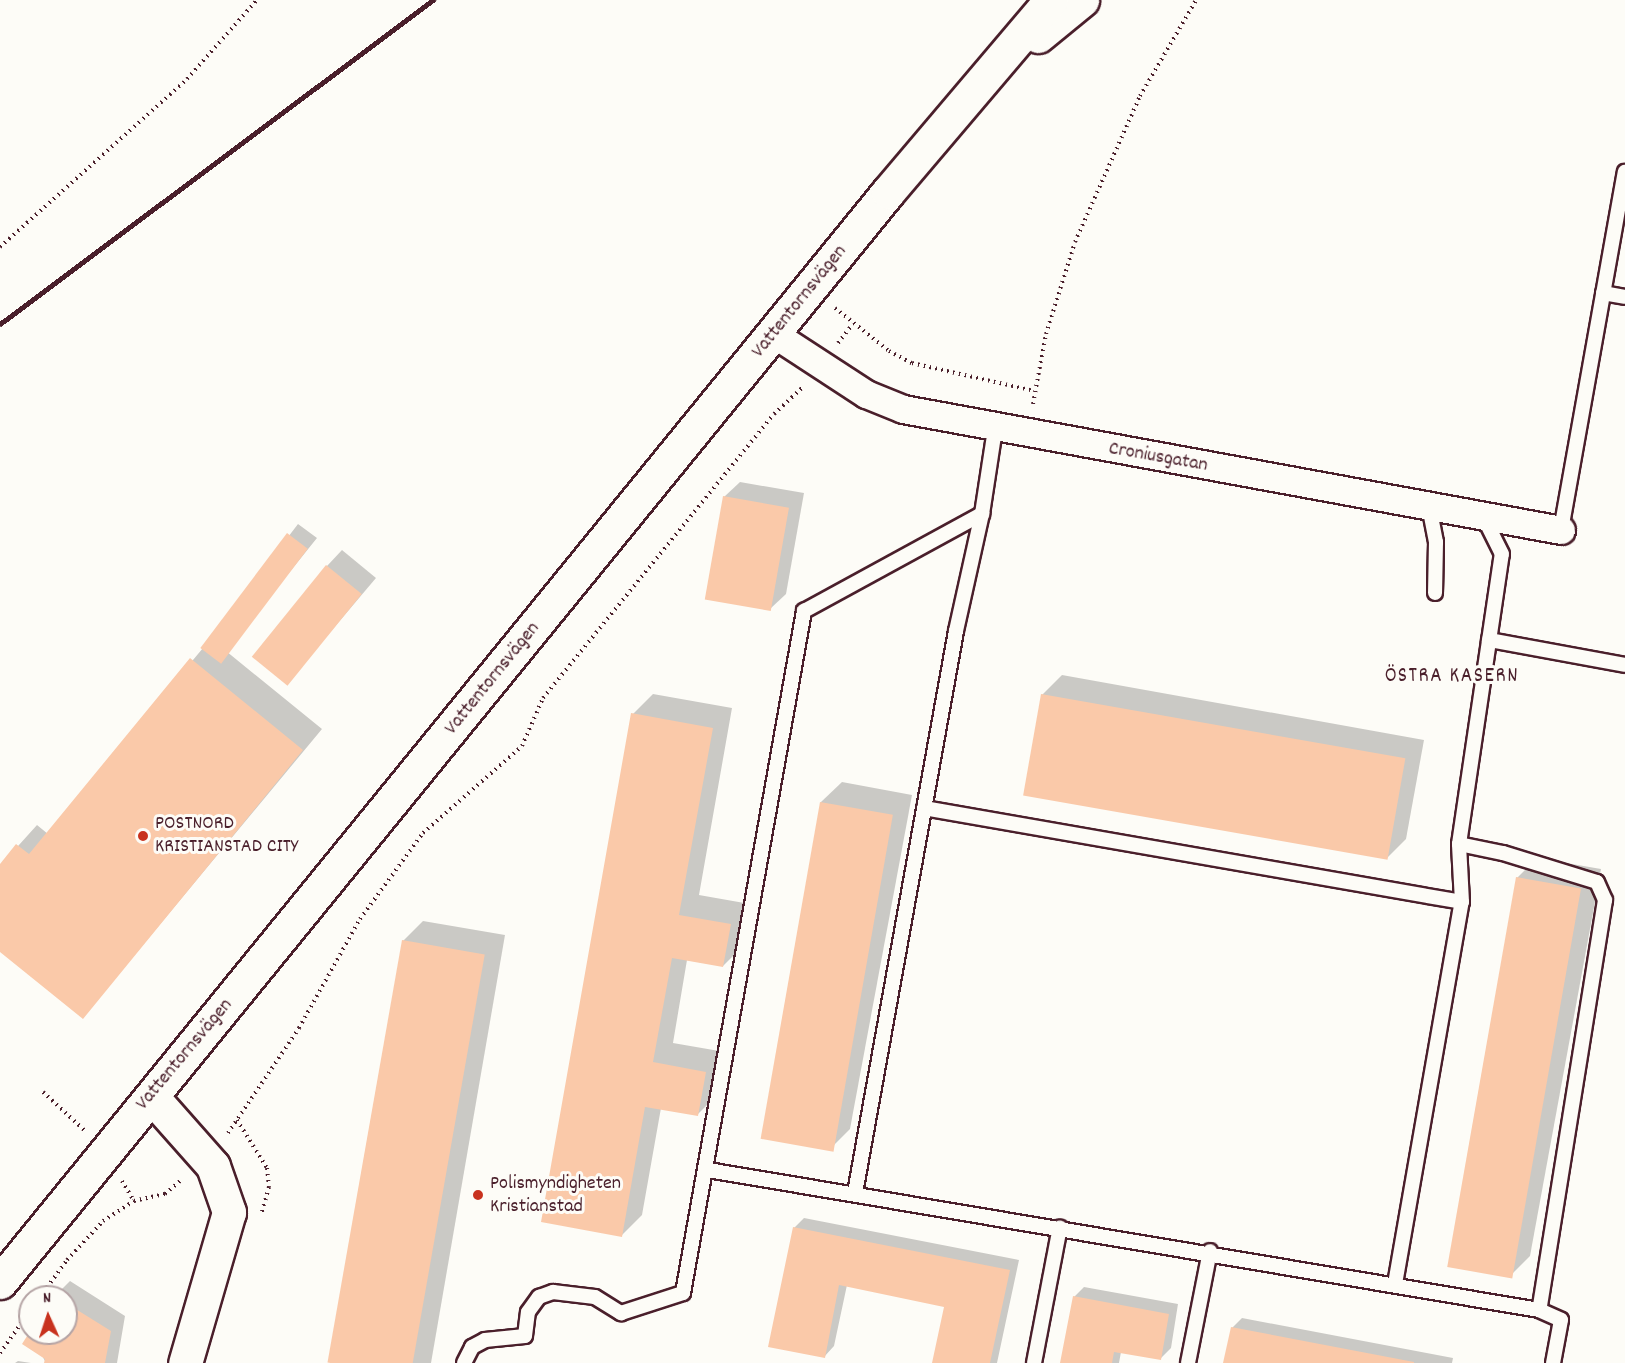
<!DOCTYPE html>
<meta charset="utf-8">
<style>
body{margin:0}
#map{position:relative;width:1625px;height:1363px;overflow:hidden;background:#fdfcf7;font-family:Dekko,sans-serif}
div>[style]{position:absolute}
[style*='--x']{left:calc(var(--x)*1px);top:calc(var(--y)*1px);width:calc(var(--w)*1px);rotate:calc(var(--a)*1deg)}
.shadow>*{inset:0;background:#0003}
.building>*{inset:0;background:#fac9a9;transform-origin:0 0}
.path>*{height:4px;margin-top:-2px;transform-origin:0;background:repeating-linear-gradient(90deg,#4a1f2b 0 1.5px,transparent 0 6px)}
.roads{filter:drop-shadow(2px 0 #4a1f2b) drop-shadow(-2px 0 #4a1f2b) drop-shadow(0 2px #4a1f2b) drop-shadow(0 -2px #4a1f2b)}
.lane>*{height:14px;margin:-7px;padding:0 7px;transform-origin:7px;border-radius:7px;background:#fdfcf7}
.street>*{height:27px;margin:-13.5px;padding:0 13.5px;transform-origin:13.5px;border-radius:13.5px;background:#fdfcf7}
.secondary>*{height:33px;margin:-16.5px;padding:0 16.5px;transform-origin:16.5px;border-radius:16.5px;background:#fdfcf7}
.rail>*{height:4.5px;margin:-2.25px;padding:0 2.25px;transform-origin:2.25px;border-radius:2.25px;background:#4a1f2b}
.dots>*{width:16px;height:16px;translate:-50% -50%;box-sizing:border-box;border:3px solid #fdfcf7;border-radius:50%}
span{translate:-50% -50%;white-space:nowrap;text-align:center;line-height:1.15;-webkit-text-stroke:6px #fdfcf7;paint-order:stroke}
.street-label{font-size:20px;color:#4a1f2b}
.poi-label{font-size:20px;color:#4a1f2b}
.left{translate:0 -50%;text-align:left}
.neighbourhood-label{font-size:21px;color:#4a1f2b;letter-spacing:1.5px}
.north{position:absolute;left:18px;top:1285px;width:60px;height:60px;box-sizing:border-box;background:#fdfcf7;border:2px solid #b5a4a5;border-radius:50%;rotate:357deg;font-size:16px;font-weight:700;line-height:24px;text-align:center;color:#4a1f2b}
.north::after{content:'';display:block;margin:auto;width:21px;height:27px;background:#c8321e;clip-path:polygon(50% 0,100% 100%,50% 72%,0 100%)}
</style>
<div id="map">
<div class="shadow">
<div style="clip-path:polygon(740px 482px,804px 493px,786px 594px,770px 609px,724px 497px)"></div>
<div style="clip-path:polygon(298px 524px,317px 538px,226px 651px,322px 729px,83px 1017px,0 950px,0 866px,37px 825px,48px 834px,203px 648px)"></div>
<div style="clip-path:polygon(342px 550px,376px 578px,287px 683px,327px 566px)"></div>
<div style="clip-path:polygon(1062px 675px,1424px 740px,1406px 839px,1386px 859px,1042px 695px)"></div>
<div style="clip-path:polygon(653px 694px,732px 708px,699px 895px,750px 904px,743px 946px,723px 966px,687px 960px,673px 1043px,725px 1052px,718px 1094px,698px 1114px,661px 1108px,642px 1215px,622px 1235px,633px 714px)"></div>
<div style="clip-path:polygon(842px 782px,912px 795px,850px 1129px,830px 1149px,821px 802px)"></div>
<div style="clip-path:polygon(1537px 858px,1601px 869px,1530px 1256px,1510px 1276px,1517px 878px)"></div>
<div style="clip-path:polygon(423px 921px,505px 935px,431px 1363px,331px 1363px,403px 941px)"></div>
<div style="clip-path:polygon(804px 1218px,1019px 1260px,997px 1363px,934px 1363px,945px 1305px,847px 1285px,834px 1346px,824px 1357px,794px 1228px)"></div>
<div style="clip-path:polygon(70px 1281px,125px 1316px,117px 1363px,46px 1363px,30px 1333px,66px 1333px,66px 1297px,54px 1297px)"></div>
<div style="clip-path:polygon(1084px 1287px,1178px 1304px,1171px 1348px,1161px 1358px,1121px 1352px,1119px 1363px,1062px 1363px,1074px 1297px)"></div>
<div style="clip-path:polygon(1242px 1318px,1453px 1358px,1452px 1363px,1225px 1363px,1232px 1328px)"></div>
<div style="clip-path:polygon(18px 1361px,31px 1363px,15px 1363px)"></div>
</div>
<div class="building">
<div style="left:723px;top:496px;width:67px;height:105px;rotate:10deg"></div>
<div style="left:287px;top:533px;width:26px;height:144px;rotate:37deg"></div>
<div style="left:326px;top:565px;width:46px;height:118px;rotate:39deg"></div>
<div style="clip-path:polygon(190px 658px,303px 750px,83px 1019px,0 952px,0 864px,16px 844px,29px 854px)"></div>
<div style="left:1041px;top:694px;width:370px;height:103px;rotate:10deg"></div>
<div style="clip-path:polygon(631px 713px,713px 728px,679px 915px,731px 924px,723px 967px,672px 958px,653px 1062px,706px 1072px,698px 1116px,645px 1107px,622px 1237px,541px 1222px)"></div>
<div style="left:820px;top:802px;width:74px;height:342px;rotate:10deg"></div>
<div style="left:1516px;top:877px;width:66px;height:396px;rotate:10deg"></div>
<div style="left:402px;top:940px;width:84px;height:429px;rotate:10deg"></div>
<div style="clip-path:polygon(793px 1227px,1010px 1270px,990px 1363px,932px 1363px,944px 1307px,839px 1285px,825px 1358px,768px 1347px)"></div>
<div style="clip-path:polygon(1073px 1296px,1169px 1314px,1161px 1360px,1114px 1352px,1112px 1363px,1060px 1363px)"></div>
<div style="clip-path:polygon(66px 1303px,111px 1331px,105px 1363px,44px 1363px,45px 1359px,22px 1344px,29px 1333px,66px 1333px)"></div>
<div style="clip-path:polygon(1231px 1327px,1414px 1362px,1414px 1363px,1223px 1363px)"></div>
</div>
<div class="path">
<div style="--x:0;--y:247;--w:251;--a:-41.9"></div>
<div style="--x:187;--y:79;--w:106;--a:-48.5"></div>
<div style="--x:835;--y:308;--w:69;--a:38.5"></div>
<div style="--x:889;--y:351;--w:26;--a:28"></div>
<div style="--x:912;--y:363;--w:125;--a:12.9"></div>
<div style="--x:838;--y:343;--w:24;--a:-52"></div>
<div style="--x:1033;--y:404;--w:71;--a:-79.5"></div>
<div style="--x:1046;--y:334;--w:96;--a:-72.5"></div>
<div style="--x:1075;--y:242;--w:160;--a:-66"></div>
<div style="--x:1140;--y:96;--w:111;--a:-59.7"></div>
<div style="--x:43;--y:1092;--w:56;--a:42.8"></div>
<div style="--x:237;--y:1120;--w:57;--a:58"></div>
<div style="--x:267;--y:1168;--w:19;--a:84"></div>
<div style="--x:269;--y:1187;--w:26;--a:106"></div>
<div style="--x:228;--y:1133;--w:127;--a:-55.9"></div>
<div style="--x:299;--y:1028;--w:125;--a:-60.8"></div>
<div style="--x:360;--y:919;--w:107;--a:-53.8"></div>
<div style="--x:423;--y:833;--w:132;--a:-41.3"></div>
<div style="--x:522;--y:746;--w:52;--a:-66.4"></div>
<div style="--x:543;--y:698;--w:366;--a:-50.9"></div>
<div style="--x:774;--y:414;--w:41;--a:-43"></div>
<div style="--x:122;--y:1181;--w:23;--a:59"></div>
<div style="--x:40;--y:1297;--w:46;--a:-53.9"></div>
<div style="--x:67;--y:1260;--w:53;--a:-47.3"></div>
<div style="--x:103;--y:1221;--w:37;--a:-33"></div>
<div style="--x:134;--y:1201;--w:32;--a:-13"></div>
<div style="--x:165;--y:1194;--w:23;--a:-41"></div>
<div style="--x:0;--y:1353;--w:52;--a:-54.5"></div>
</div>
<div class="roads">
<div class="lane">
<div style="--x:1603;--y:293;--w:22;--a:10"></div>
<div style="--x:1429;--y:506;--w:37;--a:79"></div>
<div style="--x:1436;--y:542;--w:51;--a:91.1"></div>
<div style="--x:1561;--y:530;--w:364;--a:-79.9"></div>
<div style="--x:1489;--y:640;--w:138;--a:10.4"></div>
<div style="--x:924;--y:808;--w:546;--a:9.91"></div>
<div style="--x:1459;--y:844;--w:45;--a:11.6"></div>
<div style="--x:1503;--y:853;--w:98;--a:17.1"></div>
<div style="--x:1597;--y:882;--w:20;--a:66"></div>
<div style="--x:1605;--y:900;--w:415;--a:99.1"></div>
<div style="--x:708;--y:1170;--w:843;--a:9.56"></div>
<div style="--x:1539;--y:1310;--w:24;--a:24"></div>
<div style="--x:1561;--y:1320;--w:44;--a:100.5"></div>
<div style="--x:855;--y:1193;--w:571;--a:-79.81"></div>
<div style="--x:956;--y:631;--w:120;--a:-77.5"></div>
<div style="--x:1395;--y:1284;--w:388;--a:-80.1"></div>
<div style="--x:1462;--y:902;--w:58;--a:-93"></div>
<div style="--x:1459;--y:844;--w:293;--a:-81.6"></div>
<div style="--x:1502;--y:554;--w:42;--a:-116.6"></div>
<div style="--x:464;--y:1363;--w:18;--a:-63"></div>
<div style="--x:472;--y:1347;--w:15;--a:-28"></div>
<div style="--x:485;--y:1340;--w:40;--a:-5.7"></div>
<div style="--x:525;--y:1336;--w:24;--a:-83"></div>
<div style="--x:528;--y:1312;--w:19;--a:-54"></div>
<div style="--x:539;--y:1297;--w:15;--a:-20"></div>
<div style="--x:553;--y:1292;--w:42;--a:6.8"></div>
<div style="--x:595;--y:1297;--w:31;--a:32"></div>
<div style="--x:621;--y:1313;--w:65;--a:-17.9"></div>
<div style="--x:683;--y:1293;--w:693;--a:-79.94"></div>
<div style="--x:804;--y:611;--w:203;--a:-28.6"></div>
<div style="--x:982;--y:514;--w:86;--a:-81.3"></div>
<div style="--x:1034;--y:1363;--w:138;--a:-79.2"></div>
<div style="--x:1188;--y:1363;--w:114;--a:-78.9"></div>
</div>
<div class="street">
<div style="--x:774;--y:334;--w:110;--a:33.1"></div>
<div style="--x:866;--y:394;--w:40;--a:22"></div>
<div style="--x:903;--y:409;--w:669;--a:10.42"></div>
</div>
<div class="secondary">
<div style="--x:1038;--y:36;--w:57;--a:-39.3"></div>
<div style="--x:152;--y:1097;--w:92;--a:48.5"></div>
<div style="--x:213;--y:1166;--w:49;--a:70.8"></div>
<div style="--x:229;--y:1212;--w:157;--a:106.2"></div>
<div style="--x:0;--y:1282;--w:1406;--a:-50.83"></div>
<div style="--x:888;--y:192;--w:252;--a:-49.7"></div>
</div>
</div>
<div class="rail">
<div style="--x:0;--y:324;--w:541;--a:-36.81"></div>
</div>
<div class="dots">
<div style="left:143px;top:836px;background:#c8321e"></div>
<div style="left:478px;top:1195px;background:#c8321e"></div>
</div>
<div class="street-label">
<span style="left:800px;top:302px;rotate:-51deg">Vattentornsvägen</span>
<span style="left:1158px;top:458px;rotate:10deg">Croniusgatan</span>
<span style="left:493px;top:679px;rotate:-51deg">Vattentornsvägen</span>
<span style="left:185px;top:1055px;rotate:-50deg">Vattentornsvägen</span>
</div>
<div class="poi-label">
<span class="left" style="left:155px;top:836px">POSTNORD<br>KRISTIANSTAD CITY</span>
<span class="left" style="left:490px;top:1196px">Polismyndigheten<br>Kristianstad</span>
</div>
<div class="neighbourhood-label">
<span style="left:1452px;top:677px">ÖSTRA KASERN</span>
</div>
<div class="north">N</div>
</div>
